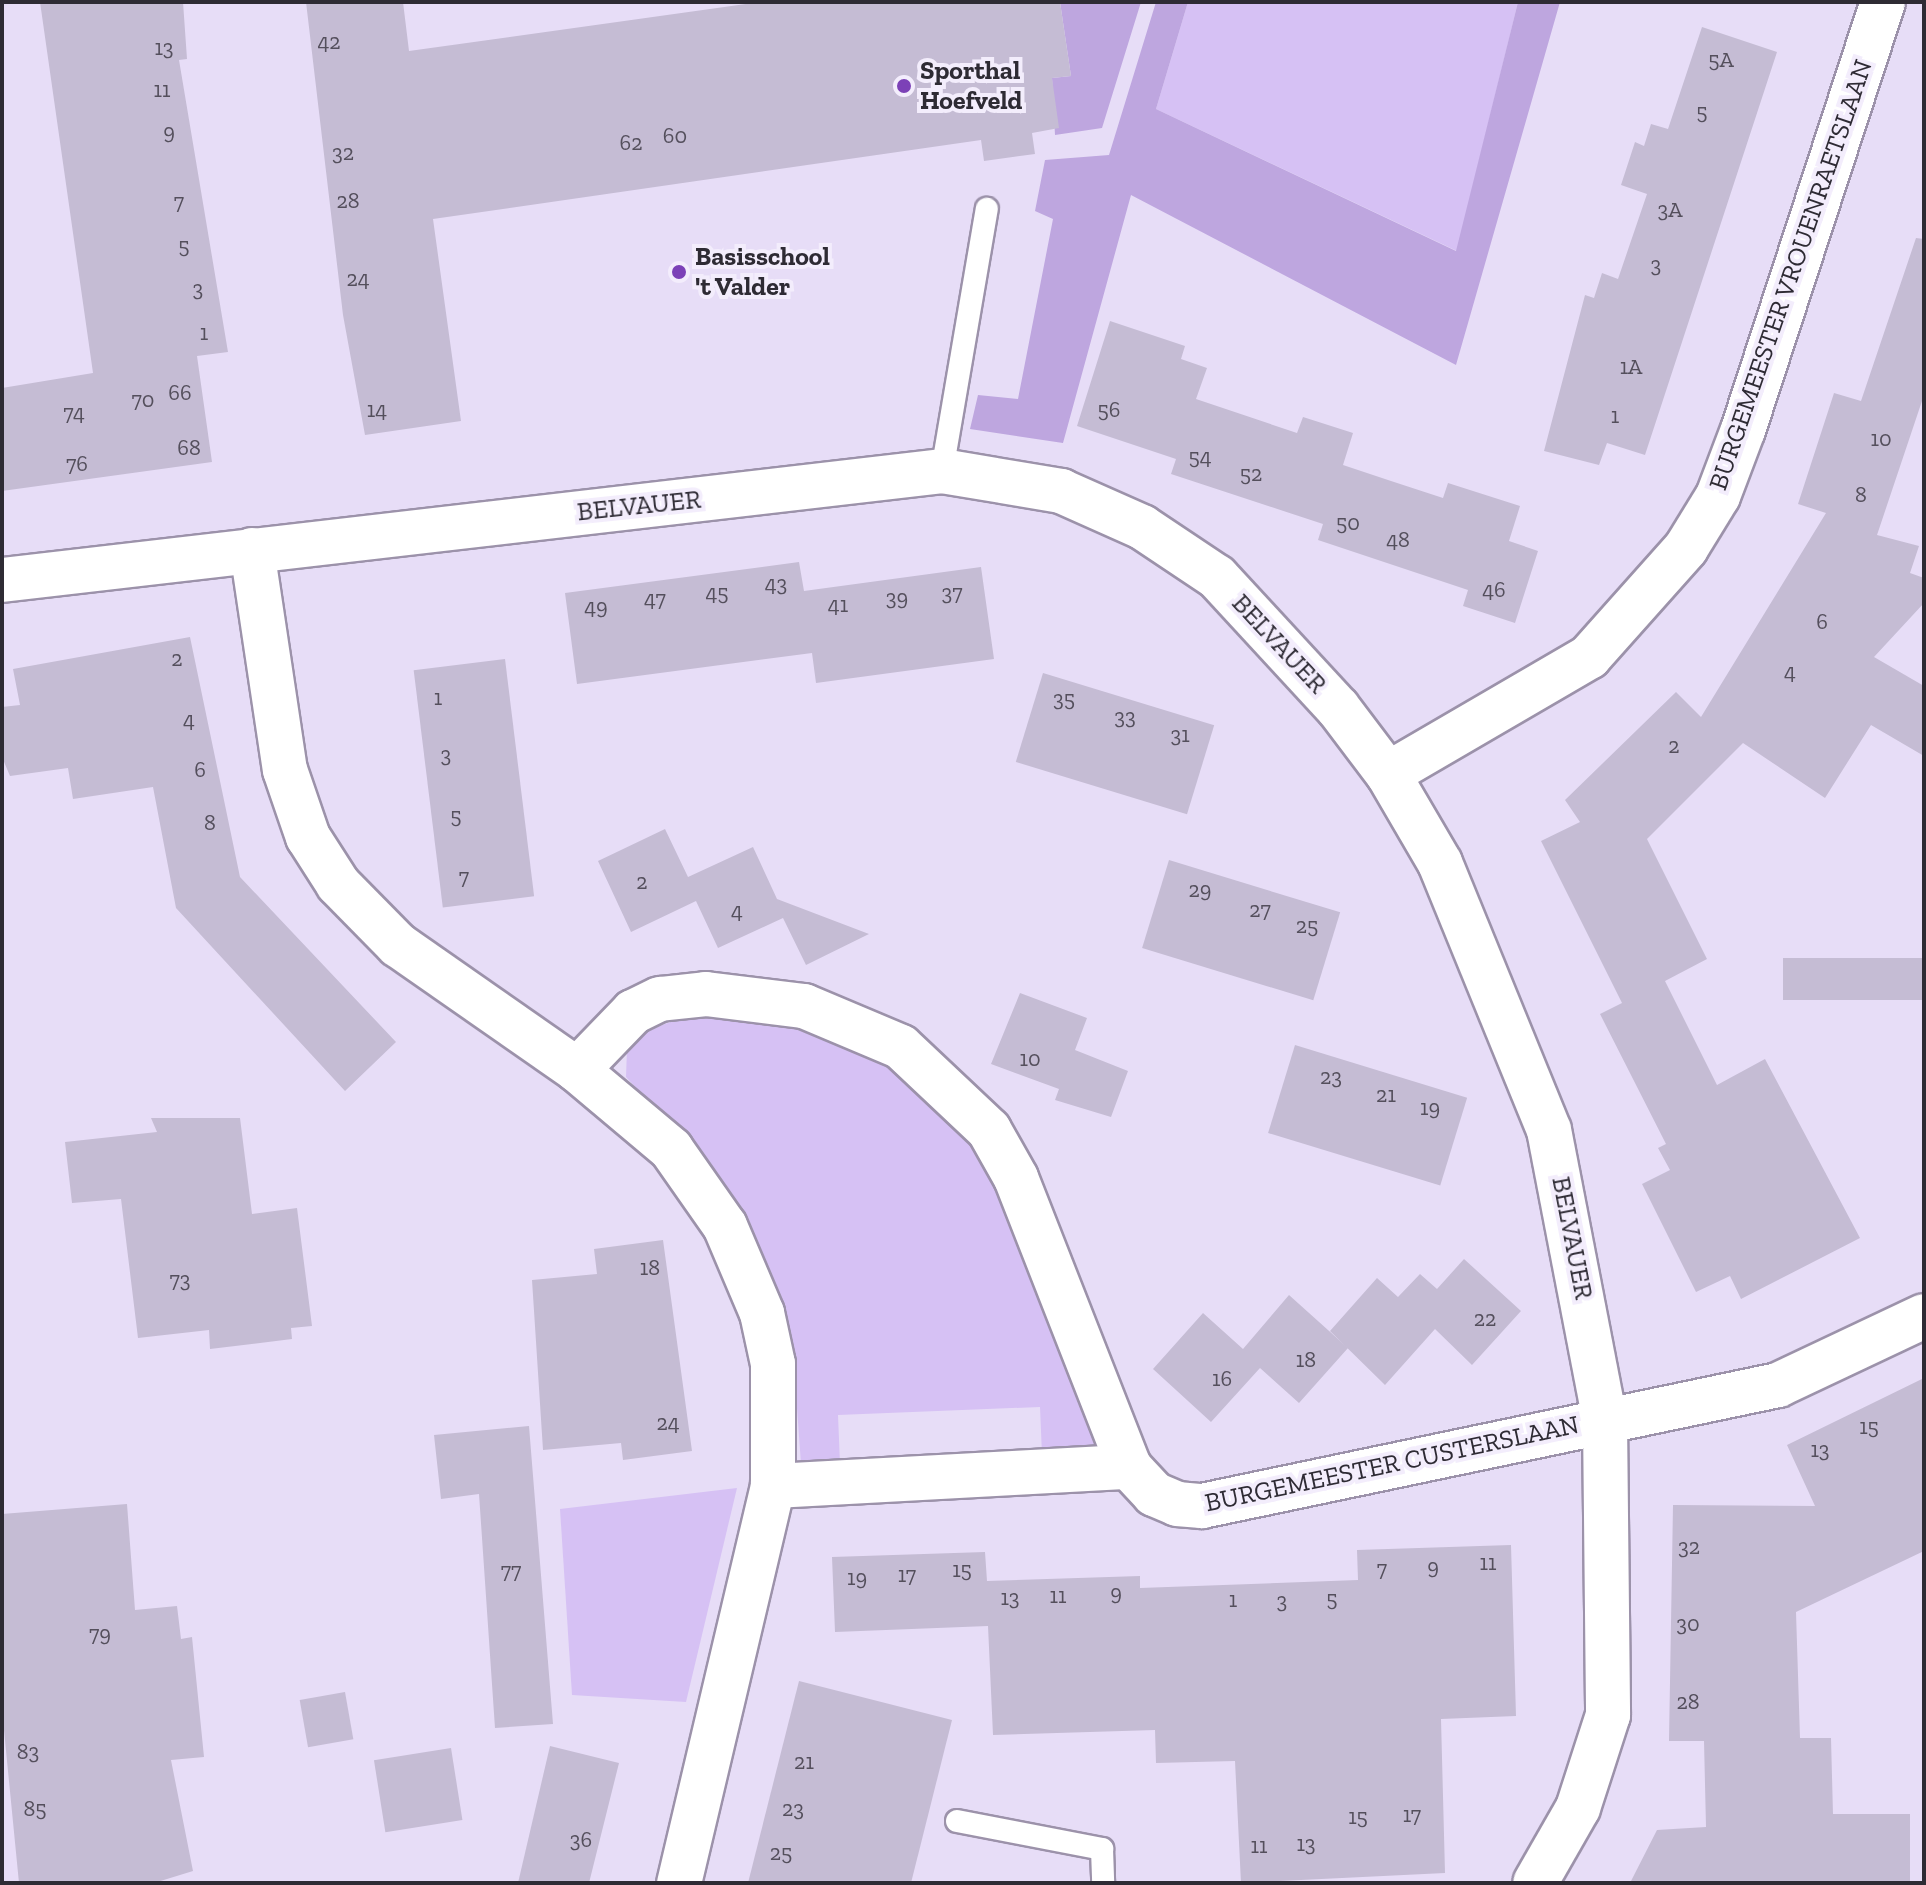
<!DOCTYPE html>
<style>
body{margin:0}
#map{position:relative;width:1926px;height:1885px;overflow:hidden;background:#e7ddf7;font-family:"Zilla Slab",serif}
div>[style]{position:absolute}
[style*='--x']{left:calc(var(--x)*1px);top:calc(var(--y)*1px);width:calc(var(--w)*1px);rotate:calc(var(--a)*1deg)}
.green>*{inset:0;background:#d6c1f4}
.forest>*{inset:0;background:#bea6df}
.building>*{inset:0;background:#c5bcd4;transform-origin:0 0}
.roads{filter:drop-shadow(2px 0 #9c92aa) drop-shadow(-2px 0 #9c92aa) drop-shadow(0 2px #9c92aa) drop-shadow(0 -2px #9c92aa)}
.lane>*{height:22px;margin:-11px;padding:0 11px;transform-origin:11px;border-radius:11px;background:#fff}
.street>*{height:44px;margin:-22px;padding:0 22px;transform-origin:22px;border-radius:22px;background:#fff}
.dots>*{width:22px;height:22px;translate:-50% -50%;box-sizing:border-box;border:4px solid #f3edfc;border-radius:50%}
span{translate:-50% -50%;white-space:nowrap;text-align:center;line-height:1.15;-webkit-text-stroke:8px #f3edfc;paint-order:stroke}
.number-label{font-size:22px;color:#544f5c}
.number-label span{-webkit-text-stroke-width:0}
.poi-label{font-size:26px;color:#2e2b34;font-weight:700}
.left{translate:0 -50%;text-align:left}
.street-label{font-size:26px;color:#2e2b34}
.frame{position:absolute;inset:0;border:4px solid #2e2b34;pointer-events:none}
</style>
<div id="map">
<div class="green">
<div style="clip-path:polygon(1188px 2px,1518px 2px,1457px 251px,1156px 109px)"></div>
<div style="clip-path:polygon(686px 1016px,771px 1017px,834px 1035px,906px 1075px,962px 1127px,1002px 1190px,1101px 1447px,1042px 1455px,1040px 1407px,838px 1415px,840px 1464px,801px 1464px,793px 1352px,768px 1266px,718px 1177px,626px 1077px,627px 1049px,639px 1034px)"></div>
<div style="clip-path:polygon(737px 1488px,686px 1702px,572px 1695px,560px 1509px)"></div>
</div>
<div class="forest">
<div style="clip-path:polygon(1060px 2px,1141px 2px,1102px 128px,1055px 135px,1052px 78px,1071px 76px)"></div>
<div style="clip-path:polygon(1156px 2px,1188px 2px,1156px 109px,1456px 251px,1518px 2px,1560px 2px,1456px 365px,1131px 195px,1063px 443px,970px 429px,978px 395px,1018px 399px,1053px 219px,1035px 211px,1045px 160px,1109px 155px)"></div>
</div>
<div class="building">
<div style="clip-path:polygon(40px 2px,183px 2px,187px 59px,179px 60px,228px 352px,197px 356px,212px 462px,2px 491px,2px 388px,93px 373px)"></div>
<div style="clip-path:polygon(306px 2px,403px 2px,409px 51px,760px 2px,1060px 2px,1071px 76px,1052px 78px,1059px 128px,1032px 133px,1035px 154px,984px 161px,981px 140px,433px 219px,461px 421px,365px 435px,343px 315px)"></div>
<div style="clip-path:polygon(1702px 27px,1777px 52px,1645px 455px,1607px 443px,1599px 465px,1544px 451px,1585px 295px,1594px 298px,1602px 273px,1618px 279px,1647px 194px,1621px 185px,1635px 142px,1644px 146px,1651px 124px,1668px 129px)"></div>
<div style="clip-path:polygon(1916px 238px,1924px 239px,1924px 395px,1877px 535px,1919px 546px,1910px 573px,1924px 578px,1924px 603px,1874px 657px,1924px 686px,1924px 756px,1871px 725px,1825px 798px,1743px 743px,1647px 839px,1707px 959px,1665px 981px,1717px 1085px,1765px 1059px,1860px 1238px,1741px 1299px,1730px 1276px,1696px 1292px,1642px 1184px,1670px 1170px,1658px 1148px,1666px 1144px,1600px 1014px,1622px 1003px,1541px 841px,1580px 822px,1565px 800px,1676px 692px,1701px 717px,1826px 513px,1798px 504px,1834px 393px,1861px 401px)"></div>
<div style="clip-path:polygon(1110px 321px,1185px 346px,1181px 359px,1207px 368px,1196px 399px,1297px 433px,1303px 417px,1353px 433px,1343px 465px,1391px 481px,1443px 498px,1448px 483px,1520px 506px,1509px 541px,1538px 551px,1515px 623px,1463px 606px,1468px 590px,1318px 540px,1323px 524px,1171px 474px,1176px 459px,1077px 426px)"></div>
<div style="clip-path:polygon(799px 562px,804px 591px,981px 567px,994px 659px,816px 683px,812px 653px,577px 684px,565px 593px)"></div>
<div style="clip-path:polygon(190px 637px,240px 877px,396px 1042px,345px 1091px,176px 908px,153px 787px,73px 799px,68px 768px,10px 776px,2px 757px,2px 707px,20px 705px,13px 669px)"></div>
<div style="left:505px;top:659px;width:239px;height:92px;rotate:83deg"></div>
<div style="left:1043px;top:673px;width:179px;height:93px;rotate:17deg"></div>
<div style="clip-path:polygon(665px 829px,688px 877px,753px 847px,777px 899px,869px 934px,806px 965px,783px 918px,718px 948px,696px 901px,631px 932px,598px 861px)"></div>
<div style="left:1169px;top:860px;width:179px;height:92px;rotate:17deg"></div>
<div style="left:1924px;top:958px;width:42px;height:141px;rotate:90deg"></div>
<div style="clip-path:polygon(1020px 993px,1087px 1018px,1075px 1050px,1128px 1071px,1111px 1117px,1055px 1100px,1059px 1089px,991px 1064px)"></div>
<div style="left:1295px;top:1045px;width:180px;height:92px;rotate:17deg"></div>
<div style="clip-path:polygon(151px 1118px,240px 1118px,252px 1214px,297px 1208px,312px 1326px,291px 1328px,292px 1339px,210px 1349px,209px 1330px,138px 1338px,121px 1199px,72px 1203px,65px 1142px,157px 1132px)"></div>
<div style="clip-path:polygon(663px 1240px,692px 1451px,623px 1460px,621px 1443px,543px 1450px,532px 1280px,597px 1274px,594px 1249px)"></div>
<div style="clip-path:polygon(1464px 1259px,1521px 1311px,1472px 1365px,1435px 1329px,1385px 1385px,1330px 1331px,1377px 1278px,1398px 1297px,1420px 1274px,1437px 1289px)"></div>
<div style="clip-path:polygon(1289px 1295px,1348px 1348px,1299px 1403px,1260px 1368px,1211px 1422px,1153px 1369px,1203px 1313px,1243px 1349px)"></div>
<div style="clip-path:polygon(1924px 1378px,1924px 1551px,1796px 1612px,1800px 1738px,1831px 1738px,1833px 1814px,1910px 1814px,1910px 1883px,1630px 1883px,1657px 1830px,1706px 1827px,1704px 1741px,1669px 1741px,1673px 1505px,1815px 1506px,1787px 1445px)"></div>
<div style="clip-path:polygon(529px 1426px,553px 1724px,495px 1728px,479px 1494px,441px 1499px,434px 1435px)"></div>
<div style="clip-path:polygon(127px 1504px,135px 1610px,177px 1606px,181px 1639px,192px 1637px,204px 1757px,171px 1760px,193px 1871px,154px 1883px,19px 1883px,2px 1710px,2px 1514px)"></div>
<div style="clip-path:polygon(1511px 1545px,1516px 1716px,1441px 1719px,1445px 1873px,1241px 1883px,1235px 1761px,1156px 1763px,1155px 1730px,993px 1735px,988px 1626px,835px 1632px,832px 1557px,985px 1552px,987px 1581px,1140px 1576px,1140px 1588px,1358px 1580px,1357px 1550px)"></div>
<div style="clip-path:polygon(799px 1681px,952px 1720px,911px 1883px,748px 1883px)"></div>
<div style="left:345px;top:1692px;width:48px;height:46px;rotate:80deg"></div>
<div style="clip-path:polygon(550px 1746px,619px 1763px,589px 1883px,518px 1883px)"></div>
<div style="left:451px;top:1748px;width:73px;height:78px;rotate:81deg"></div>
</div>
<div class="roads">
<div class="lane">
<div style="--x:942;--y:471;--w:266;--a:-80.3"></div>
<div style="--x:957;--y:1821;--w:148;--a:10.9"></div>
<div style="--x:1102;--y:1849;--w:34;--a:88"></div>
</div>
<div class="street">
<div style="--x:252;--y:550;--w:222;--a:81.5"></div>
<div style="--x:285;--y:770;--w:71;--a:71.1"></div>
<div style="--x:308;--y:837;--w:56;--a:57.4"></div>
<div style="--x:338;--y:884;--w:86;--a:45.5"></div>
<div style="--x:398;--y:945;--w:218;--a:34.9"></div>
<div style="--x:577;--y:1070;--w:123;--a:40"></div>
<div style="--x:671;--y:1149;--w:94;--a:55"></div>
<div style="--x:725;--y:1226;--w:95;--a:67"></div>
<div style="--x:762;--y:1313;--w:52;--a:77.8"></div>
<div style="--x:773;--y:1364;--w:122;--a:90"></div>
<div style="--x:773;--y:1486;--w:408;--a:103.3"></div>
<div style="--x:2;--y:580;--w:946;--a:-6.61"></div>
<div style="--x:942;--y:471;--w:121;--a:9.5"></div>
<div style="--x:1061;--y:491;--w:89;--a:24"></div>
<div style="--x:1142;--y:527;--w:90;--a:33.7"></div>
<div style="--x:1217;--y:577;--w:178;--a:47.3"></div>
<div style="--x:1338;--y:708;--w:83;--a:52.9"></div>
<div style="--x:1388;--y:774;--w:103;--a:59.7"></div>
<div style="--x:1440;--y:863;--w:288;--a:67.8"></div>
<div style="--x:1549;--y:1130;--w:295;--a:79.1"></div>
<div style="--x:1605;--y:1420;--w:295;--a:89.4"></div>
<div style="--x:1608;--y:1715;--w:98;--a:107.9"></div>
<div style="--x:1578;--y:1808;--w:86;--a:119.8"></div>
<div style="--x:1388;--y:774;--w:233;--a:-30.2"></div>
<div style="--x:1589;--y:657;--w:146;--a:-48.3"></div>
<div style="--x:1686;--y:548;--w:61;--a:-58.4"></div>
<div style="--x:1718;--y:496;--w:71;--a:-69.3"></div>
<div style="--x:1743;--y:430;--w:450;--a:-71.9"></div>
<div style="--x:577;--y:1070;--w:81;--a:-46"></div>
<div style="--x:633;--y:1012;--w:30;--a:-26"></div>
<div style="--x:660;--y:999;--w:46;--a:-6.2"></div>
<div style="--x:706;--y:994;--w:99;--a:7"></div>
<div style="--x:804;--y:1006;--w:105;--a:22.9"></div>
<div style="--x:901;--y:1047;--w:121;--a:43.3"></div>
<div style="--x:989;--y:1130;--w:55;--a:60.6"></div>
<div style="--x:1016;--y:1178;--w:310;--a:68.6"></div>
<div style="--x:1129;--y:1467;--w:37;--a:47"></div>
<div style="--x:1154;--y:1494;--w:25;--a:23"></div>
<div style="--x:1177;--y:1504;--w:25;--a:5"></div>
<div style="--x:1202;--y:1506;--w:589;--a:-11.86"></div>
<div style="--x:1778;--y:1385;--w:161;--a:-25.3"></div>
<div style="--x:773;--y:1486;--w:357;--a:-3.1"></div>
</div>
</div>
<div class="dots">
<div style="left:904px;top:86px;background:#7c41b7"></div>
<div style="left:679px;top:272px;background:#7c41b7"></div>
</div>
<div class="number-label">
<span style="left:329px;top:42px">42</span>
<span style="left:164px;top:48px">13</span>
<span style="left:1721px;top:60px">5A</span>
<span style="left:162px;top:90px">11</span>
<span style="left:1702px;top:112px">5</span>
<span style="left:169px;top:132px">9</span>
<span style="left:675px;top:136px">60</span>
<span style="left:631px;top:143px">62</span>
<span style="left:343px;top:153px">32</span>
<span style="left:348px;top:201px">28</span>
<span style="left:179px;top:202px">7</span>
<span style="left:1670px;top:210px">3A</span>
<span style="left:184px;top:246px">5</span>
<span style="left:1656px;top:265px">3</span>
<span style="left:358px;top:279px">24</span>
<span style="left:198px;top:289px">3</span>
<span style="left:204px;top:333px">1</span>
<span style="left:1631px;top:367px">1A</span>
<span style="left:180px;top:393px">66</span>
<span style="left:143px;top:400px">70</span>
<span style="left:377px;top:410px">14</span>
<span style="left:1109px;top:410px">56</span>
<span style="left:74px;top:413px">74</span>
<span style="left:1615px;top:416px">1</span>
<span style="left:1881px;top:439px">10</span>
<span style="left:189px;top:448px">68</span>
<span style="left:1200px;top:457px">54</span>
<span style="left:77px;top:464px">76</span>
<span style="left:1251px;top:474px">52</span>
<span style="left:1861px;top:495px">8</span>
<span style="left:1348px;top:523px">50</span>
<span style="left:1398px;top:540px">48</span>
<span style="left:776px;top:584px">43</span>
<span style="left:1494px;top:590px">46</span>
<span style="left:717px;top:593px">45</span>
<span style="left:952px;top:593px">37</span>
<span style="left:897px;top:598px">39</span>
<span style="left:655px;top:599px">47</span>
<span style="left:838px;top:605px">41</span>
<span style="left:596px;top:607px">49</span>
<span style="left:1822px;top:622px">6</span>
<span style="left:177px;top:659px">2</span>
<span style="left:1790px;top:672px">4</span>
<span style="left:438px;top:698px">1</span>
<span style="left:1064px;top:699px">35</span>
<span style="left:1125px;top:717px">33</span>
<span style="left:189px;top:720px">4</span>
<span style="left:1180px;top:735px">31</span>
<span style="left:1674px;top:746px">2</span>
<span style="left:446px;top:755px">3</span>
<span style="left:200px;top:770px">6</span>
<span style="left:456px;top:816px">5</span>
<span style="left:210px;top:823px">8</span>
<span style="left:464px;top:877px">7</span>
<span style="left:642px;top:882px">2</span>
<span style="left:1200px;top:890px">29</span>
<span style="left:1260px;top:910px">27</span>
<span style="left:737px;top:911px">4</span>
<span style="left:1307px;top:926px">25</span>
<span style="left:1030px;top:1059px">10</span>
<span style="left:1331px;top:1077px">23</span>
<span style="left:1386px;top:1095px">21</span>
<span style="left:1430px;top:1108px">19</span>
<span style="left:650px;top:1268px">18</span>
<span style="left:180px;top:1280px">73</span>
<span style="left:1485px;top:1319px">22</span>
<span style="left:1306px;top:1360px">18</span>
<span style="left:1222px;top:1379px">16</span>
<span style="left:668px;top:1423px">24</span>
<span style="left:1869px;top:1427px">15</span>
<span style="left:1820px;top:1450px">13</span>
<span style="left:1689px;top:1547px">32</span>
<span style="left:1488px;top:1563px">11</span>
<span style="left:1433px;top:1567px">9</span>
<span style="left:1382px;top:1569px">7</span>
<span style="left:962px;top:1570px">15</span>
<span style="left:511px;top:1571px">77</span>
<span style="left:907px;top:1575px">17</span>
<span style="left:857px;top:1578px">19</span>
<span style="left:1116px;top:1593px">9</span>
<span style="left:1058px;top:1596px">11</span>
<span style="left:1010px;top:1598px">13</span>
<span style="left:1332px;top:1599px">5</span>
<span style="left:1233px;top:1600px">1</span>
<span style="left:1282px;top:1601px">3</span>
<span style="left:1688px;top:1624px">30</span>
<span style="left:100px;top:1634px">79</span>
<span style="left:1688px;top:1702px">28</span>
<span style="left:28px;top:1752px">83</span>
<span style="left:804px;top:1762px">21</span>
<span style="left:35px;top:1809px">85</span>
<span style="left:793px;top:1809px">23</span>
<span style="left:1412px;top:1815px">17</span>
<span style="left:1358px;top:1817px">15</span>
<span style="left:581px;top:1840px">36</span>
<span style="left:1306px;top:1844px">13</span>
<span style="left:1259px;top:1846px">11</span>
<span style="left:781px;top:1853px">25</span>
</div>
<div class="poi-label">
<span class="left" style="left:920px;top:86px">Sporthal<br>Hoefveld</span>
<span class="left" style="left:695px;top:272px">Basisschool<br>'t Valder</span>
</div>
<div class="street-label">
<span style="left:1791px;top:275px;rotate:-71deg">BURGEMEESTER VROUENRAETSLAAN</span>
<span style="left:639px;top:506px;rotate:-6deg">BELVAUER</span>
<span style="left:1279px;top:644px;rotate:47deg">BELVAUER</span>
<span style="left:1572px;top:1238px;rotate:79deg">BELVAUER</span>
<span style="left:1392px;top:1464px;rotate:-12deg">BURGEMEESTER CUSTERSLAAN</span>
</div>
<div class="frame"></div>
</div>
